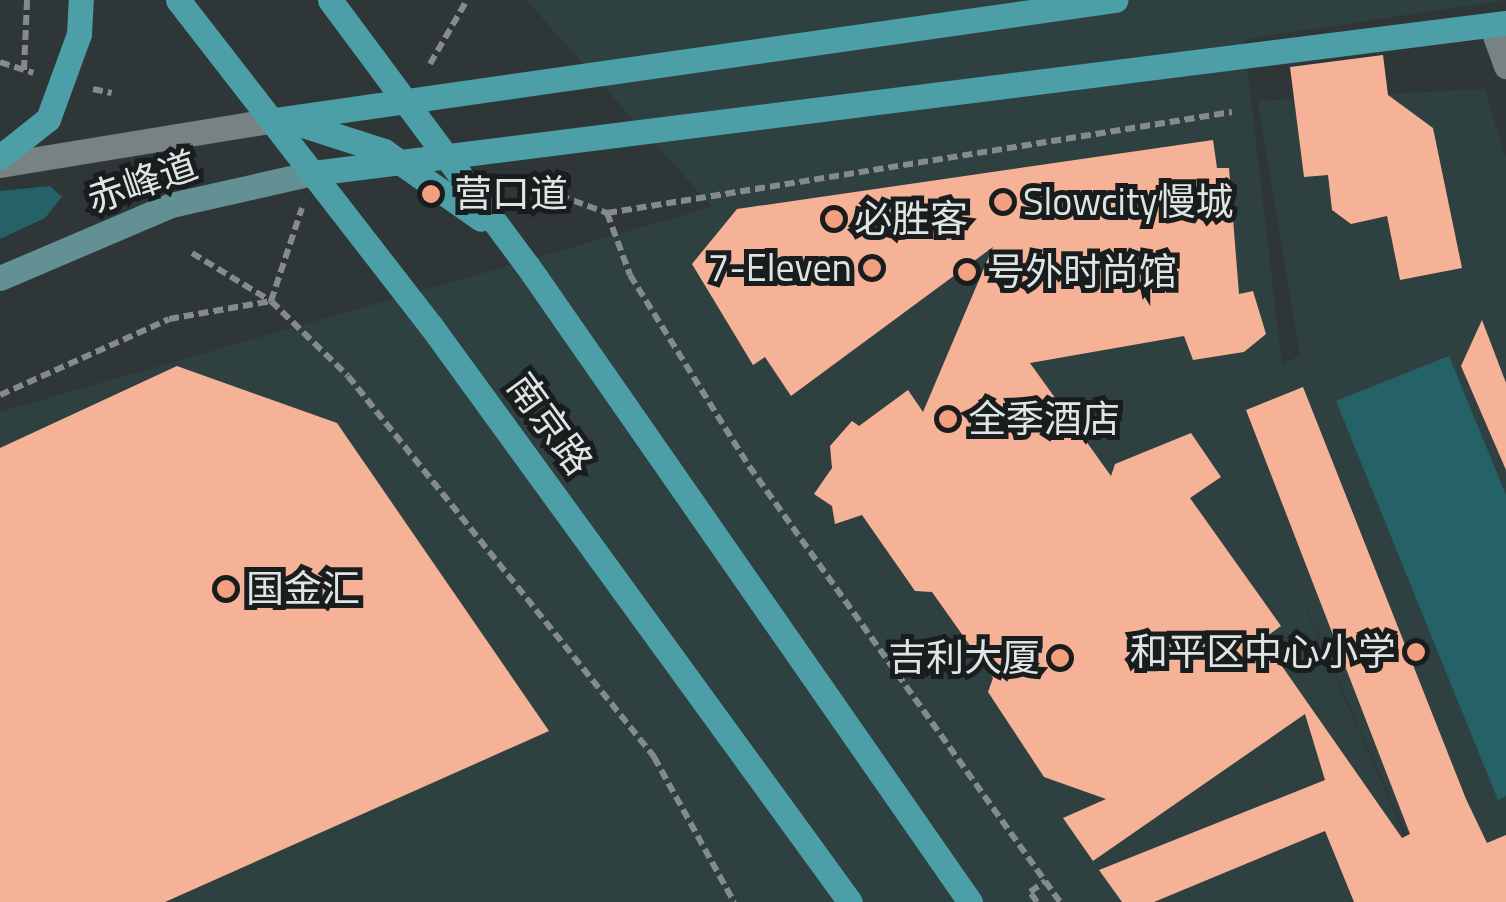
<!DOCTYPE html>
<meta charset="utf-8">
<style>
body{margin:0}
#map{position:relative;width:1506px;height:902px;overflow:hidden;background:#2e3637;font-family:"Titillium Web","Noto Sans SC",sans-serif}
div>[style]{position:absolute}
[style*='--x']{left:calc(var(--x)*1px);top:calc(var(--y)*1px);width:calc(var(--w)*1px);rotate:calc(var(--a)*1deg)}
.built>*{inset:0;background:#2f4041}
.green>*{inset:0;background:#256267}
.building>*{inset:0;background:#f5b297}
.path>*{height:6px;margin-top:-3px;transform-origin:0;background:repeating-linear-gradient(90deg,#858b8c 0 10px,transparent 0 15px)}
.minor>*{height:25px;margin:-12.5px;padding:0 12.5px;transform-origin:12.5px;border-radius:12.5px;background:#788283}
.tertiary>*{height:25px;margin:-12.5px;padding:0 12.5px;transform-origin:12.5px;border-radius:12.5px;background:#788283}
.secondary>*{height:25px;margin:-12.5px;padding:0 12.5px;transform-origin:12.5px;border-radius:12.5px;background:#629094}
.primary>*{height:25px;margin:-12.5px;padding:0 12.5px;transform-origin:12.5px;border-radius:12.5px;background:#4c9fa6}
.dots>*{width:28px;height:28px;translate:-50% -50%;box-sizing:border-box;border:5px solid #191d1d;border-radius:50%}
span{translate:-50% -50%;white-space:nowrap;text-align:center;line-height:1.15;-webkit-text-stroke:10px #191d1d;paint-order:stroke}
.street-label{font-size:38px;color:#dfe4e4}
.poi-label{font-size:38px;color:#dfe4e4}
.left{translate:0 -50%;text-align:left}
.right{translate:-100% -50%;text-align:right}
</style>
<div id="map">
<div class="built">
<div style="clip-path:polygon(526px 0,1506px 0,1244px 39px,1282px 365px,1300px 355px,1258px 101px,1484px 89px,1506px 157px,1506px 902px,1436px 902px,1215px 401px,1434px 902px,0 902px,0 412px,712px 207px)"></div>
</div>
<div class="green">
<div style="clip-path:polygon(50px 186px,62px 197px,45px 218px,0 239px,0 191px)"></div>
<div style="clip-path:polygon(1449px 356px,1506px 495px,1506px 796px,1498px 800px,1336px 401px)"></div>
</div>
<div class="building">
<div style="clip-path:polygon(1383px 55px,1388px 95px,1433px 128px,1462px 268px,1400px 280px,1387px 216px,1351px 224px,1332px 210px,1328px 175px,1304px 177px,1290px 67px)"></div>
<div style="clip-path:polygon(1213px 140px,1217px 168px,1229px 168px,1239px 294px,1253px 291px,1266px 334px,1244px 352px,1193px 360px,1184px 336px,1030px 363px,1111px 476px,1115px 464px,1191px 433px,1221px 477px,1190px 498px,1281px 626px,1263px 639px,1402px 838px,1410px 834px,1246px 410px,1303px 387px,1466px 799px,1487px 843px,1506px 835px,1506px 902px,1354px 902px,1325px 831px,1154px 902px,1122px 902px,1099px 870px,1325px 780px,1305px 714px,1093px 861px,1063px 818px,1106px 799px,1044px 777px,988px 692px,993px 678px,932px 592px,915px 591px,862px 515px,835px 524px,832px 506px,814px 494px,832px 468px,830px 446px,852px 421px,859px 426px,908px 390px,923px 412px,993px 247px,791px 396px,765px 357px,753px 365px,692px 264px,737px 209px)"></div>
<div style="clip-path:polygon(1482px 320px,1506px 383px,1506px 470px,1461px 366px)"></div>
<div style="clip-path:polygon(177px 366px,337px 423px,549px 731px,165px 902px,0 902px,0 448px)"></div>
</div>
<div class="path">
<div style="--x:0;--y:62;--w:35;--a:18"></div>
<div style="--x:430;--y:64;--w:74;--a:-60"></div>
<div style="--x:24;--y:70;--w:70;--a:-87.5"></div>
<div style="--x:93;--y:89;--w:19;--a:12"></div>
<div style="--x:517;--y:180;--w:96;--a:20.1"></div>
<div style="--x:607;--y:213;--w:633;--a:-9.18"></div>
<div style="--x:607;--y:213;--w:66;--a:69.6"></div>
<div style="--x:630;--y:275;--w:225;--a:58.1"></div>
<div style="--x:749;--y:466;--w:536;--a:54.5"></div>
<div style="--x:192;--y:253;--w:92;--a:31.3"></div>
<div style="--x:271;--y:301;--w:107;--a:44.2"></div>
<div style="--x:348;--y:376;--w:489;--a:51.2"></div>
<div style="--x:654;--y:757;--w:166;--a:61.1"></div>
<div style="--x:0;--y:395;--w:185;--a:-24.2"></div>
<div style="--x:169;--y:319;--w:104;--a:-10"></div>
<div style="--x:271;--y:301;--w:98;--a:-71.6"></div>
<div style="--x:1037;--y:902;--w:12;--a:-125"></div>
<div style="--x:1030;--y:892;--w:19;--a:-36"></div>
</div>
<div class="minor">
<div style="--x:1491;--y:25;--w:44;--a:69.9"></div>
</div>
<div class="tertiary">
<div style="--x:0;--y:165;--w:278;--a:-9.3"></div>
</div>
<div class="secondary">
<div style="--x:0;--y:278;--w:186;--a:-23.1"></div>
<div style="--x:171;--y:205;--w:146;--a:-12.7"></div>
</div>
<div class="primary">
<div style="--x:178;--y:0;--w:413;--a:52.2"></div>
<div style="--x:431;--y:326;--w:712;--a:53.97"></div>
<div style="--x:330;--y:0;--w:330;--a:53.4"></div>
<div style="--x:527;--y:265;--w:776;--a:55.18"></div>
<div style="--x:274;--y:120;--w:850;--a:-8.12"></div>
<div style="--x:303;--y:125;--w:85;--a:17.8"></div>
<div style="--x:384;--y:151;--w:118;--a:35"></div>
<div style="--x:0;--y:157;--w:61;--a:-38.4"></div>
<div style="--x:48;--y:119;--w:90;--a:-70"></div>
<div style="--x:79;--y:34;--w:34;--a:-87"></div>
<div style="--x:313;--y:173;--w:1202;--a:-7.17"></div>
</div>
<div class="dots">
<div style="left:431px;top:194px;background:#f2a07f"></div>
<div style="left:1003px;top:202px;background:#f2a07f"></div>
<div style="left:834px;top:219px;background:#f2a07f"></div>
<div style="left:872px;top:268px;background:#f2a07f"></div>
<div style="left:967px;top:272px;background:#f2a07f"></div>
<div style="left:948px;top:419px;background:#f2a07f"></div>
<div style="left:226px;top:589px;background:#f2a07f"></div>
<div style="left:1416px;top:652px;background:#f2a07f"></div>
<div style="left:1060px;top:658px;background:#f2a07f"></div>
</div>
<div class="street-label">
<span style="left:142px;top:182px;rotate:-19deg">赤峰道</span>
<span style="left:550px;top:424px;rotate:54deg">南京路</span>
</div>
<div class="poi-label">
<span class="left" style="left:454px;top:194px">营口道</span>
<span class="left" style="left:1023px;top:202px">Slowcity慢城</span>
<span class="left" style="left:854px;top:219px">必胜客</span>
<span class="right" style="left:852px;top:268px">7-Eleven</span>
<span class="left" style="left:987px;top:272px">号外时尚馆</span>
<span class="left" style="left:968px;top:419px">全季酒店</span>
<span class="left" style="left:246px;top:589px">国金汇</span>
<span class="right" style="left:1396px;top:652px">和平区中心小学</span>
<span class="right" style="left:1040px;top:658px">吉利大厦</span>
</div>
</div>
